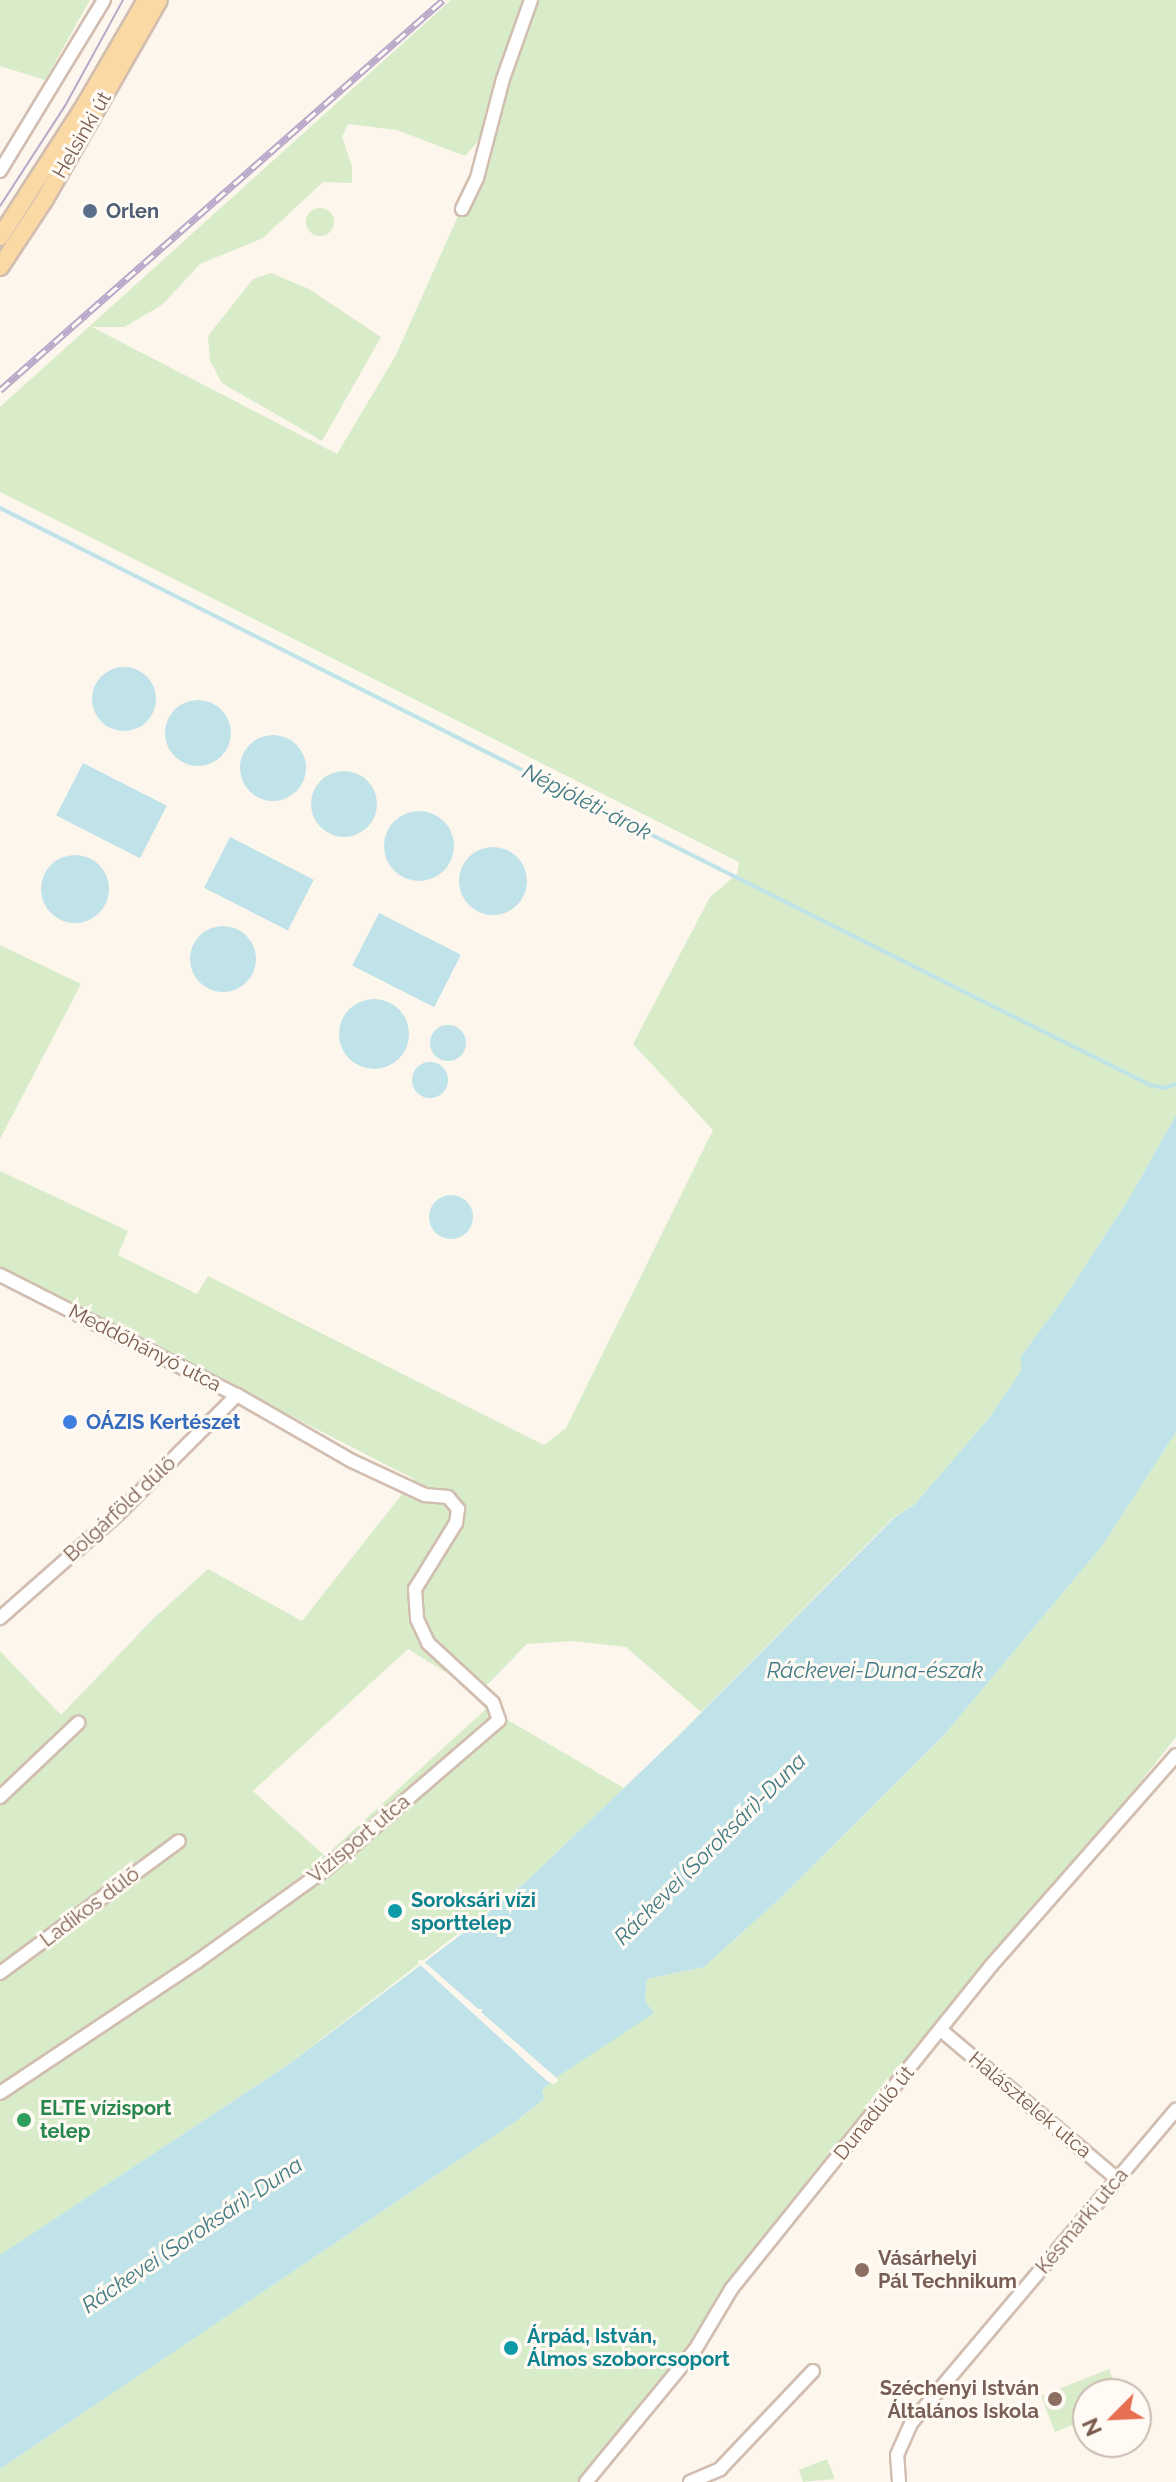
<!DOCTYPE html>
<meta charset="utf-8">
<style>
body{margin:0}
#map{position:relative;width:1176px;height:2482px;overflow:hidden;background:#fdf6ec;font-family:Raleway,sans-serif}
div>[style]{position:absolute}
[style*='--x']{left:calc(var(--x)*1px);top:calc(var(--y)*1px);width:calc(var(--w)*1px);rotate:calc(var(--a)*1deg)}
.green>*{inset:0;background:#d8ecc9}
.round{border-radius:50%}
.water>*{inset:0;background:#bfe3e8;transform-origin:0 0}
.pier>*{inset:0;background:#fdf6ec}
.stream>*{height:4px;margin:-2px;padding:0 2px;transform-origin:2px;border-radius:2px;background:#bfe3e8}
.roads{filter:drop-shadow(2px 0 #d1beb0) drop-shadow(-2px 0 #d1beb0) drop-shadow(0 2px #d1beb0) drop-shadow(0 -2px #d1beb0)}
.minor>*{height:12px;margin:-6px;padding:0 6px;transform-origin:6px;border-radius:6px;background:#fff}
.major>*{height:16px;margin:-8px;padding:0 8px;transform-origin:8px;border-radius:8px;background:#fbd9a5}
.tram>*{height:2px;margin:-1px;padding:0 1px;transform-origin:1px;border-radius:1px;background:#b9a8c9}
.rail>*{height:7px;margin-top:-3.5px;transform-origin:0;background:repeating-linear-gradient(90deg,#fffaf3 0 12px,#b9a8c9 0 24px);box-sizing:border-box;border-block:2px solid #b9a8c9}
.dots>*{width:22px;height:22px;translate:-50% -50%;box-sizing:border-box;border:4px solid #fffaf3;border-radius:50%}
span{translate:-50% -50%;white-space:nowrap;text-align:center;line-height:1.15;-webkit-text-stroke:6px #fffaf3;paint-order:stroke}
.street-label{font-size:20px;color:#7a5c4d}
.service-label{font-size:20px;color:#4e5e75;font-weight:700}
.left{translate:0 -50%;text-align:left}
.shop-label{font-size:20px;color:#366cbe;font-weight:700}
.culture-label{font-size:20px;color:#0d838f;font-weight:700}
.leisure-label{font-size:20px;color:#27864d;font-weight:700}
.education-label{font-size:20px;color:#785e54;font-weight:700}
.right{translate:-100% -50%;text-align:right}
.water-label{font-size:22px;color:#437c86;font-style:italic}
.north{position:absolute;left:1072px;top:2378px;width:80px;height:80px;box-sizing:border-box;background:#fffaf3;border:2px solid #cabbb1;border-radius:50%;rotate:246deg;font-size:22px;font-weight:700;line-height:32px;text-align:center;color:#7a5c4d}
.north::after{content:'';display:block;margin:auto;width:28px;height:36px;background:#e76f51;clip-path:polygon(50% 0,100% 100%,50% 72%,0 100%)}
</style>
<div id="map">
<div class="green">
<div style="clip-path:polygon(0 0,90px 0,45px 80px,0 66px)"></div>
<div style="clip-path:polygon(evenodd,451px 0,1176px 0,1176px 1115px,1131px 1195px,1065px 1297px,1021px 1356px,1021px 1371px,989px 1418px,915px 1504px,893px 1518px,701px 1712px,626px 1647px,572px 1641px,527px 1644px,479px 1693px,408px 1649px,253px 1791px,325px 1856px,487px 1708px,624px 1788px,530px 1878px,289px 2064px,0 2255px,0 1651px,61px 1715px,153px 1619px,208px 1569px,302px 1621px,414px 1479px,0 1267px,0 1171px,128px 1231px,118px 1255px,197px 1294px,208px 1276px,544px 1445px,566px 1428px,713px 1130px,633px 1044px,710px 897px,737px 874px,739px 862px,0 492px,0 407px,451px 0,348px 124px,397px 130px,465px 156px,482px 137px,470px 189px,396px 355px,337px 454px,92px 327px,124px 327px,162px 305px,200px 264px,263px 238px,323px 182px,352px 183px,352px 166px,342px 137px,348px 124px)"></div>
<div class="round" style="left:306px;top:208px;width:28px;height:28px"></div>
<div style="clip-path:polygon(271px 273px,309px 289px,381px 337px,322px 441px,222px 383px,210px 361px,208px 336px,253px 279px)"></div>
<div style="clip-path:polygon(0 945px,81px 984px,0 1139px)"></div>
<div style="clip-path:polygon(1176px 1432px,1176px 1737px,589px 2482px,0 2482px,0 2469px,515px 2122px,544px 2099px,542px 2091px,551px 2081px,653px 2013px,645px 2001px,647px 1979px,704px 1967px,776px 1902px,944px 1735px,1102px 1546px)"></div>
<div style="clip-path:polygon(1109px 2369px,1119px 2394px,1088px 2394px,1088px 2419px,1055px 2432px,1041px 2396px)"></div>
<div style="clip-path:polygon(827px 2459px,835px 2479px,803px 2482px,799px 2470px)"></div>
</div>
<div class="water">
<div class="round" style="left:92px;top:667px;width:64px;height:64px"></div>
<div class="round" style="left:165px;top:700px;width:66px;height:66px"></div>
<div class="round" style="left:240px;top:735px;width:66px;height:66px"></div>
<div style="left:83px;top:763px;width:94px;height:59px;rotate:27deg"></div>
<div class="round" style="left:311px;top:771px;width:66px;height:66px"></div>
<div class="round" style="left:384px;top:811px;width:70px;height:70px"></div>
<div style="left:230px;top:837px;width:94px;height:57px;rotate:27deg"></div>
<div class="round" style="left:459px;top:847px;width:68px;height:68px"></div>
<div class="round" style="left:41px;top:855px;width:68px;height:68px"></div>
<div style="left:379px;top:913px;width:92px;height:59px;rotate:27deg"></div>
<div class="round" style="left:190px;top:926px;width:66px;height:66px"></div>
<div class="round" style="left:339px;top:999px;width:70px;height:70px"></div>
<div class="round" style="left:430px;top:1025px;width:36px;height:36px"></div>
<div class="round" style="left:412px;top:1062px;width:36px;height:36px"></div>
<div style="clip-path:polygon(1176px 1115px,1176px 1432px,1102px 1546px,944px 1735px,776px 1902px,704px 1967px,647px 1979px,645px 2001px,654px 2013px,551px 2081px,542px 2091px,544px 2099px,515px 2122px,0 2469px,0 2255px,289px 2064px,454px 1940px,530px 1878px,674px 1740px,894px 1518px,915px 1504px,989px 1418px,1021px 1371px,1021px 1356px,1065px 1297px,1131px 1195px)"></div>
<div class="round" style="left:429px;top:1195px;width:44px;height:44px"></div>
</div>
<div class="pier">
<div style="clip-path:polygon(421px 1959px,478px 2009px,483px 2009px,481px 2012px,559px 2080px,554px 2084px,547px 2081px,417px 1962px)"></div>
</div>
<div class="stream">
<div style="--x:0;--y:508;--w:1287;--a:26.64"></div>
<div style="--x:1150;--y:1085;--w:14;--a:12"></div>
<div style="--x:1164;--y:1088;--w:13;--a:-18"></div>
</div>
<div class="roads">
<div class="minor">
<div style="--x:0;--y:171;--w:200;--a:-58.7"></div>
<div style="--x:462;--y:209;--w:34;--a:-64"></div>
<div style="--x:477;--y:178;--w:102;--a:-75.3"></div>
<div style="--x:503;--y:79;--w:84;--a:-70.5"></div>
<div style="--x:0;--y:1275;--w:266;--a:26.9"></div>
<div style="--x:237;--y:1395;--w:133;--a:29.9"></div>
<div style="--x:352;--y:1461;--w:81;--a:25"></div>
<div style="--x:425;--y:1495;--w:23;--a:5"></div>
<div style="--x:448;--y:1497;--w:16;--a:50"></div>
<div style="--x:458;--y:1509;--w:14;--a:98"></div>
<div style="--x:456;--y:1523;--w:78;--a:121.8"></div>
<div style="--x:415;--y:1589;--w:30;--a:86"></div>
<div style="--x:417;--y:1619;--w:26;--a:65"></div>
<div style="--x:428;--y:1643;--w:88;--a:42.7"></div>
<div style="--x:493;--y:1703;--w:18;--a:71"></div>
<div style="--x:499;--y:1720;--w:228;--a:139.3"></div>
<div style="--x:326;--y:1869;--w:158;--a:144.3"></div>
<div style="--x:198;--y:1961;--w:238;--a:146.3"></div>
<div style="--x:0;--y:1618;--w:157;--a:-41.4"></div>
<div style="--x:118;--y:1514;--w:168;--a:-45"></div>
<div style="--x:0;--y:1797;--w:108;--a:-43.5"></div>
<div style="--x:0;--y:1973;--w:222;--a:-36.4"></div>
<div style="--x:942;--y:2031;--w:229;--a:40.2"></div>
<div style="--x:586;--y:2482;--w:171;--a:-50.5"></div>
<div style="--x:695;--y:2350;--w:72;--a:-59.2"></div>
<div style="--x:732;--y:2288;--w:412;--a:-51.2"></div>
<div style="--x:990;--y:1967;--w:282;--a:-48.7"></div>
<div style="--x:690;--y:2482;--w:33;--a:-23"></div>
<div style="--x:720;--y:2469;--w:135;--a:-46.5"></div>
<div style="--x:899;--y:2482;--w:27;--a:-94"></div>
<div style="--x:897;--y:2455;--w:36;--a:-66"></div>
<div style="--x:912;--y:2422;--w:409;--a:-49.8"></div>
</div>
<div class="major">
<div style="--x:0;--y:237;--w:157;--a:-57.2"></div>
<div style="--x:85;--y:105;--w:121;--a:-59.8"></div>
<div style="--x:0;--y:267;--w:82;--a:-56.5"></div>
<div style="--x:45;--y:199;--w:229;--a:-60.2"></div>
</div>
</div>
<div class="tram">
<div style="--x:0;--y:206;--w:119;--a:-57"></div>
<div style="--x:65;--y:106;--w:121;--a:-61.3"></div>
</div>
<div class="rail">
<div style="--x:0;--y:390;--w:590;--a:-41.36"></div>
</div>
<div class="dots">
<div style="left:90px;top:211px;background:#5c6f8a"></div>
<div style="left:70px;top:1422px;background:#3f7fe0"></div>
<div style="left:395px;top:1911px;background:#0f9aa8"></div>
<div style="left:24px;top:2120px;background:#2e9e5b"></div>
<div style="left:862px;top:2270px;background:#8d6e63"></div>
<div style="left:511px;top:2348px;background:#0f9aa8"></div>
<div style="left:1055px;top:2399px;background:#8d6e63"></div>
</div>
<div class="street-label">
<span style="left:82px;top:135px;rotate:-60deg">Helsinki út</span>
<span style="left:145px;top:1348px;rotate:27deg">Meddőhányó utca</span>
<span style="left:120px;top:1509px;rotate:-43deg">Bolgárföld dűlő</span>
<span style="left:359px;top:1839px;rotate:-40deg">Vízisport utca</span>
<span style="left:90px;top:1907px;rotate:-37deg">Ladikos dűlő</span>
<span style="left:1030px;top:2105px;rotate:40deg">Halásztelek utca</span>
<span style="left:874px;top:2113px;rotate:-51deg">Dunadűlő út</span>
<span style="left:1082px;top:2221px;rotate:-50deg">Késmárki utca</span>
</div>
<div class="service-label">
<span class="left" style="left:106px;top:211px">Orlen</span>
</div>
<div class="shop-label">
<span class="left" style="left:86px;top:1422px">OÁZIS Kertészet</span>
</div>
<div class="culture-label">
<span class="left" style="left:411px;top:1912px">Soroksári vízi<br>sporttelep</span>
<span class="left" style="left:527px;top:2348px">Árpád, István,<br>Álmos szoborcsoport</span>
</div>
<div class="leisure-label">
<span class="left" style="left:40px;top:2120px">ELTE vízisport<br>telep</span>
</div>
<div class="education-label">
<span class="left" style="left:878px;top:2270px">Vásárhelyi<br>Pál Technikum</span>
<span class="right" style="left:1039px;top:2400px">Széchenyi István<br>Általános Iskola</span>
</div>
<div class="water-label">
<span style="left:587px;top:802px;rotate:27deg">Népjóléti-árok</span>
<span style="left:875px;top:1671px">Ráckevei-Duna-észak</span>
<span style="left:710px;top:1849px;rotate:-45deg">Ráckevei (Soroksári)-Duna</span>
<span style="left:192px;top:2235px;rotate:-34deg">Ráckevei (Soroksári)-Duna</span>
</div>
<div class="north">N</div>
</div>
